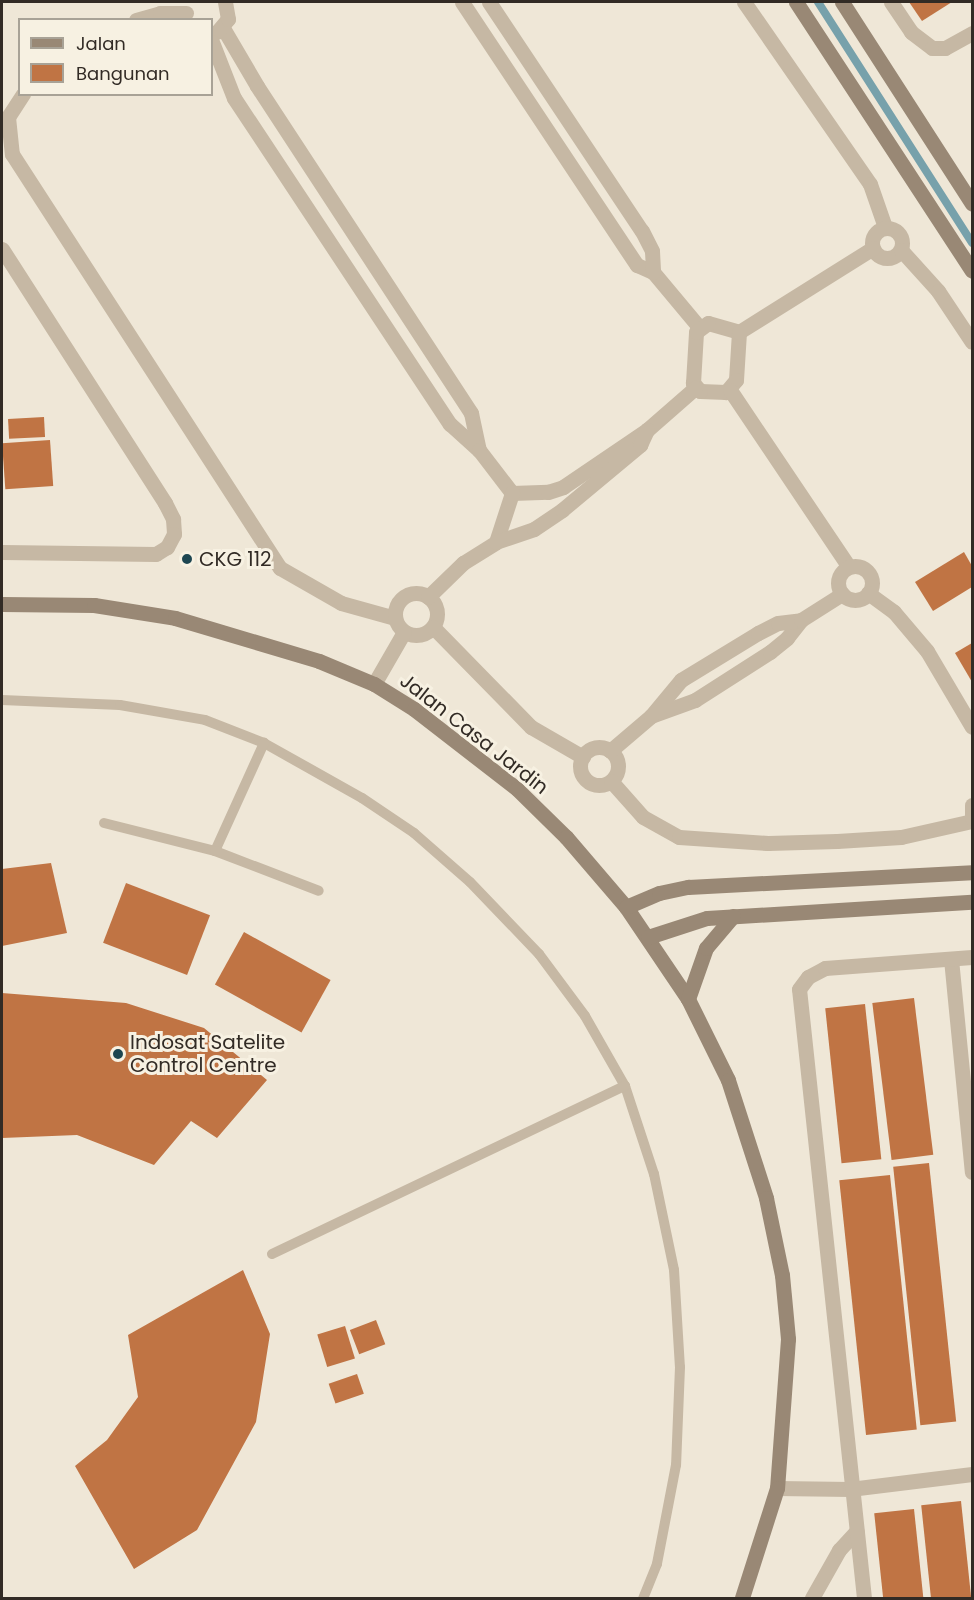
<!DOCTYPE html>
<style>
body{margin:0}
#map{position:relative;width:974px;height:1600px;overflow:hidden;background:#efe7d7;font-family:Poppins,sans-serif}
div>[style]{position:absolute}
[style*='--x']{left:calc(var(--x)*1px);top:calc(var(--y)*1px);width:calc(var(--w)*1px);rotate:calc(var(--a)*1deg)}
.stream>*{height:8px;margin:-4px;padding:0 4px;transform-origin:4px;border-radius:4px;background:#77a1ab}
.building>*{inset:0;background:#c07444;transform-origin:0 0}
.lane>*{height:10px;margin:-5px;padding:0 5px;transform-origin:5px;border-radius:5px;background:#c6b8a4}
.street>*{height:15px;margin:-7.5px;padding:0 7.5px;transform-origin:7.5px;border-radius:7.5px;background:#c6b8a4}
.street>.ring{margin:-7.5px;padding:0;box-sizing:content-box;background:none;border:15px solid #c6b8a4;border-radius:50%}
.secondary>*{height:15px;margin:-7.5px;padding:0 7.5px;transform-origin:7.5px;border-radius:7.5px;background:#998875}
.dots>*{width:16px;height:16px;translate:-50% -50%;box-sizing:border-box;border:3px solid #f7f1e2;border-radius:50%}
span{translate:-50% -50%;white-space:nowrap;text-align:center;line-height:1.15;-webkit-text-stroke:6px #f7f1e2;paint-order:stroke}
.poi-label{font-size:20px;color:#322b25}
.left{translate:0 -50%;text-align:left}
.street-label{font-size:20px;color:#322b25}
.frame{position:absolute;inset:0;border:3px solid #322b25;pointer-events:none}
.legend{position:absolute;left:18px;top:18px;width:195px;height:78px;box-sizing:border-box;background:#f7f1e2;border:2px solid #a8a296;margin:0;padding:8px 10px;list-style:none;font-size:18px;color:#322b25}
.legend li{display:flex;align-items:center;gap:12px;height:30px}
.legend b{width:30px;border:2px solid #a8a296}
</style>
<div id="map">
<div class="stream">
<div style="--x:818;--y:2;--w:286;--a:57.4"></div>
</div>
<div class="building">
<div style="clip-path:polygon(909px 2px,952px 2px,922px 21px)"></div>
<div style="left:44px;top:417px;width:20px;height:36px;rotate:87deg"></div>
<div style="left:50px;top:440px;width:46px;height:48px;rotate:86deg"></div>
<div style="clip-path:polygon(964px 552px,972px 566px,972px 587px,933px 611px,915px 582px)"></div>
<div style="clip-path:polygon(188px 554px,192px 560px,185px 565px,181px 558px)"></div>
<div style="clip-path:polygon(972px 643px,972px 682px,955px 653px)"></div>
<div style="clip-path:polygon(51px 863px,67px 933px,2px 946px,2px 869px)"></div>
<div style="left:126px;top:883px;width:90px;height:64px;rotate:21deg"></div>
<div style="left:244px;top:932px;width:99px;height:60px;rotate:29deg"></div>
<div style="clip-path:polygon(2px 993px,126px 1003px,204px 1028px,267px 1080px,217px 1138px,191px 1121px,154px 1165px,77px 1135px,2px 1138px)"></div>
<div style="left:914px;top:998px;width:158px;height:42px;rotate:83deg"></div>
<div style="left:865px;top:1004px;width:156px;height:40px;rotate:84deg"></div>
<div style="left:929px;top:1163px;width:260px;height:36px;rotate:84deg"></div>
<div style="left:890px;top:1175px;width:256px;height:51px;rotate:84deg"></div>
<div style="clip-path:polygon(243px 1270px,270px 1334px,256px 1422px,197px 1530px,134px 1569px,75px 1466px,107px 1440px,138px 1397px,128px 1335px)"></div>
<div style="left:376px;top:1320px;width:26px;height:28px;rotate:69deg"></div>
<div style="left:345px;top:1326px;width:34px;height:29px;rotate:73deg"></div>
<div style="left:357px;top:1374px;width:21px;height:30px;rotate:71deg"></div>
<div style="left:961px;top:1501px;width:98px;height:40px;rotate:84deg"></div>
<div style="left:914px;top:1509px;width:89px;height:40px;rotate:84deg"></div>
</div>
<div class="lane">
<div style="--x:2;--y:700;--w:118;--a:2.4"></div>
<div style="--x:120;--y:705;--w:86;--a:10"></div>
<div style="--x:205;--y:720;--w:63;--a:21.3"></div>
<div style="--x:264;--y:743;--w:112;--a:29.3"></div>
<div style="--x:362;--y:798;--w:63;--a:33.9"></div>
<div style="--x:414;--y:833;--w:74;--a:41.2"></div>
<div style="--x:470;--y:882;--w:100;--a:46.2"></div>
<div style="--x:539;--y:954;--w:77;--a:53.4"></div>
<div style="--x:585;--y:1016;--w:81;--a:60.3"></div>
<div style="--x:625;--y:1086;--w:93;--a:71.8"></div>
<div style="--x:654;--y:1174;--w:98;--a:78.2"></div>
<div style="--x:674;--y:1270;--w:97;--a:86.5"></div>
<div style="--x:680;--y:1367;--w:98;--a:92.3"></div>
<div style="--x:676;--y:1465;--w:101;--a:100.9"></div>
<div style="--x:657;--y:1564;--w:37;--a:112"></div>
<div style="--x:104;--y:823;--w:114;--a:14.2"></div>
<div style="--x:215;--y:851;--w:119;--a:-65.6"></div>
<div style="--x:215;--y:851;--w:111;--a:21"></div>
<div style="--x:272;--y:1254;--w:391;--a:-25.5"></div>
</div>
<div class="street">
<div style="--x:462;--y:2;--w:316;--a:56.4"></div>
<div style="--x:637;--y:265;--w:17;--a:24"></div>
<div style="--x:653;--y:272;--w:72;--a:50.1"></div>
<div style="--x:489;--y:2;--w:275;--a:56.3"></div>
<div style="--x:642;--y:231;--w:22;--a:63"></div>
<div style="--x:652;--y:251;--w:21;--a:87"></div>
<div style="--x:744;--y:2;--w:221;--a:55.3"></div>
<div style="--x:870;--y:184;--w:46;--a:70.8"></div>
<div style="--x:891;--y:2;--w:36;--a:56"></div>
<div style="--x:911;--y:32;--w:26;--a:37"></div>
<div style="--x:932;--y:48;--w:13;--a:0"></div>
<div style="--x:945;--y:48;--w:31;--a:-29"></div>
<div style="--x:136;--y:20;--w:25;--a:-16"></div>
<div style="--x:160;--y:13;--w:26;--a:0"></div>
<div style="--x:223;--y:28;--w:67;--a:59.6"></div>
<div style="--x:257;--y:86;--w:391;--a:56.8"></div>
<div style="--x:471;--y:413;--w:38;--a:78"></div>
<div style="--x:217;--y:32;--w:17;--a:-50"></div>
<div style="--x:228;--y:19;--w:17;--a:-100"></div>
<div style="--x:212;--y:42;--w:60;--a:68.6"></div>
<div style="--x:234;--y:98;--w:391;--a:56.5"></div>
<div style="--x:450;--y:424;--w:39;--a:42"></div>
<div style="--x:479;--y:450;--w:54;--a:52.5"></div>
<div style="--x:23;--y:94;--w:27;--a:123"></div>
<div style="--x:8;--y:117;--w:37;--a:84"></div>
<div style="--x:12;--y:154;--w:493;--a:57.1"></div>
<div style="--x:280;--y:568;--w:70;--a:29.8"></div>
<div style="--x:341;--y:603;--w:56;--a:15.5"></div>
<div class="ring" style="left:872px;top:228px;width:15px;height:15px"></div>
<div style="--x:2;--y:249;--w:302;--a:57.3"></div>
<div style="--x:165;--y:503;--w:18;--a:63"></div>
<div style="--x:173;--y:519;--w:15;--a:86"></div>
<div style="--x:174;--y:534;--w:15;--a:118"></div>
<div style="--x:167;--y:547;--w:13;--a:148"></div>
<div style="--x:156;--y:554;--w:154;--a:-179.3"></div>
<div style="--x:901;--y:250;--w:55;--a:47.9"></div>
<div style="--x:938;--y:291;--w:61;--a:56.3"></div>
<div style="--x:708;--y:323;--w:32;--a:16"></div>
<div style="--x:739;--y:332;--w:48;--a:93.6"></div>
<div style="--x:736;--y:380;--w:16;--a:130"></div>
<div style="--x:726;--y:392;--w:26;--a:-178"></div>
<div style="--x:700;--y:391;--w:11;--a:-131"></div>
<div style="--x:693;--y:383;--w:51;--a:-86.6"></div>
<div style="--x:696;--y:332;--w:15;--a:-37"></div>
<div style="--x:739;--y:332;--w:158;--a:-32.1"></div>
<div style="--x:730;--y:390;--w:213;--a:56.1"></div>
<div style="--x:512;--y:493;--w:36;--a:-2"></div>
<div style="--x:548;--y:492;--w:16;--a:-18"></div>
<div style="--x:563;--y:487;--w:102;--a:-34.2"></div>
<div style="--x:647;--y:430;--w:64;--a:-41.2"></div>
<div style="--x:496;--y:542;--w:52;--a:-71.9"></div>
<div class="ring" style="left:838px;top:566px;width:19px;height:19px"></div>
<div class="ring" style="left:395px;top:593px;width:27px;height:27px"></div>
<div style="--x:868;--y:593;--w:32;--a:36"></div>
<div style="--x:894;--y:612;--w:51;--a:49.8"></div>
<div style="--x:927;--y:651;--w:88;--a:59.4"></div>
<div style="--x:428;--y:597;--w:49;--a:-44.2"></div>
<div style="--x:463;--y:563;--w:39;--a:-32"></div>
<div style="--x:496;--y:542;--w:40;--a:-18.9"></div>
<div style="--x:534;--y:529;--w:34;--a:-34"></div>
<div style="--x:562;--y:510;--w:102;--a:-39.8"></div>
<div style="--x:640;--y:445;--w:17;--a:-65"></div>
<div style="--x:433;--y:627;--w:140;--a:45.6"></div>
<div style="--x:531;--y:727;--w:60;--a:30"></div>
<div style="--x:374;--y:684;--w:60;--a:-60"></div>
<div style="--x:651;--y:716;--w:47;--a:-20"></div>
<div style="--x:695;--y:700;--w:89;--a:-32.6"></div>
<div style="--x:770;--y:652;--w:22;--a:-39"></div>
<div style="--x:787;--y:638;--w:23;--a:-52"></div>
<div class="ring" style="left:580px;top:747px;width:23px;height:23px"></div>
<div style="--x:610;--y:751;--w:54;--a:-40.5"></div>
<div style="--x:651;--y:716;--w:47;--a:-50.2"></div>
<div style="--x:681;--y:680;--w:90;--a:-31.4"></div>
<div style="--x:758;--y:633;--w:22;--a:-27"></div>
<div style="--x:778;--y:623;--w:23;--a:-7"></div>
<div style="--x:801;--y:620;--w:49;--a:-32.4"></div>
<div style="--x:611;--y:781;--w:48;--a:48.4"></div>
<div style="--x:643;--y:817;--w:41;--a:29.1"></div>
<div style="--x:679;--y:837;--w:89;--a:3.9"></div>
<div style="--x:768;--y:843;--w:69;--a:-1.7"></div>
<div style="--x:837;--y:841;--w:64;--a:-3.6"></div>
<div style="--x:901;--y:837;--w:73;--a:-12.7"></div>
<div style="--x:972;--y:805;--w:13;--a:90"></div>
<div style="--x:951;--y:959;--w:214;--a:84.4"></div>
<div style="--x:777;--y:1488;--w:73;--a:0.8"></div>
<div style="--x:850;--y:1489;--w:123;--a:-7"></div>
<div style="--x:812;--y:1598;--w:55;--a:-60.6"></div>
<div style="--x:839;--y:1550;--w:26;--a:-47"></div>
<div style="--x:864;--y:1598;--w:612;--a:-96.09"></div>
<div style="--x:799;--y:989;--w:15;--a:-53"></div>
<div style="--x:808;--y:977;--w:19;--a:-28"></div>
<div style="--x:825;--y:968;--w:147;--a:-4.3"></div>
</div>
<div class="secondary">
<div style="--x:796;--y:2;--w:321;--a:56.8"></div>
<div style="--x:842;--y:2;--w:240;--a:57.2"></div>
<div style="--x:2;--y:604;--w:92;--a:0.6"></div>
<div style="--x:94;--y:605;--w:82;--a:9.1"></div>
<div style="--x:175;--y:618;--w:150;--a:16.6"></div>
<div style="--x:319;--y:661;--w:60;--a:22.7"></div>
<div style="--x:374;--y:684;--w:47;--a:32"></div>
<div style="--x:414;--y:709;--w:130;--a:37.8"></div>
<div style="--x:517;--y:789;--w:69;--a:44.4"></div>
<div style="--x:566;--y:837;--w:92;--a:49.4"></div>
<div style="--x:626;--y:907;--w:111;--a:56"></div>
<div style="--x:688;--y:999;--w:90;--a:63.7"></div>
<div style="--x:728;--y:1080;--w:124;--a:72.1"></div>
<div style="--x:766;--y:1198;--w:79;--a:78.3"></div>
<div style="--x:782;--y:1275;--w:64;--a:84.6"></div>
<div style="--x:788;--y:1339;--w:149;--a:94.2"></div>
<div style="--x:777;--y:1488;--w:115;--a:107.7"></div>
<div style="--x:626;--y:907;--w:36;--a:-23"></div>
<div style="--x:659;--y:893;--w:30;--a:-12"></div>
<div style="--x:688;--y:887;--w:284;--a:-3"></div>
<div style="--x:648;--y:937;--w:62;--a:-17.9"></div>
<div style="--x:707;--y:918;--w:265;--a:-3.5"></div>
<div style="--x:688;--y:999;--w:54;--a:-70.6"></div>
<div style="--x:706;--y:948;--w:42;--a:-49.8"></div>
</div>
<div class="dots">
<div style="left:187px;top:559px;background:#1d4651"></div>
<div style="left:118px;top:1054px;background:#1d4651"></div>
</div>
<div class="poi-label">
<span class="left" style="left:199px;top:559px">CKG 112</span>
<span class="left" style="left:130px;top:1054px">Indosat Satelite<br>Control Centre</span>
</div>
<div class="street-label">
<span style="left:474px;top:734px;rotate:38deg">Jalan Casa Jardin</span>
</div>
<div class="frame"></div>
<ul class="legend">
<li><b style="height:8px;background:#998875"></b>Jalan</li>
<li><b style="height:16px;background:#c07444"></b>Bangunan</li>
</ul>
</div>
